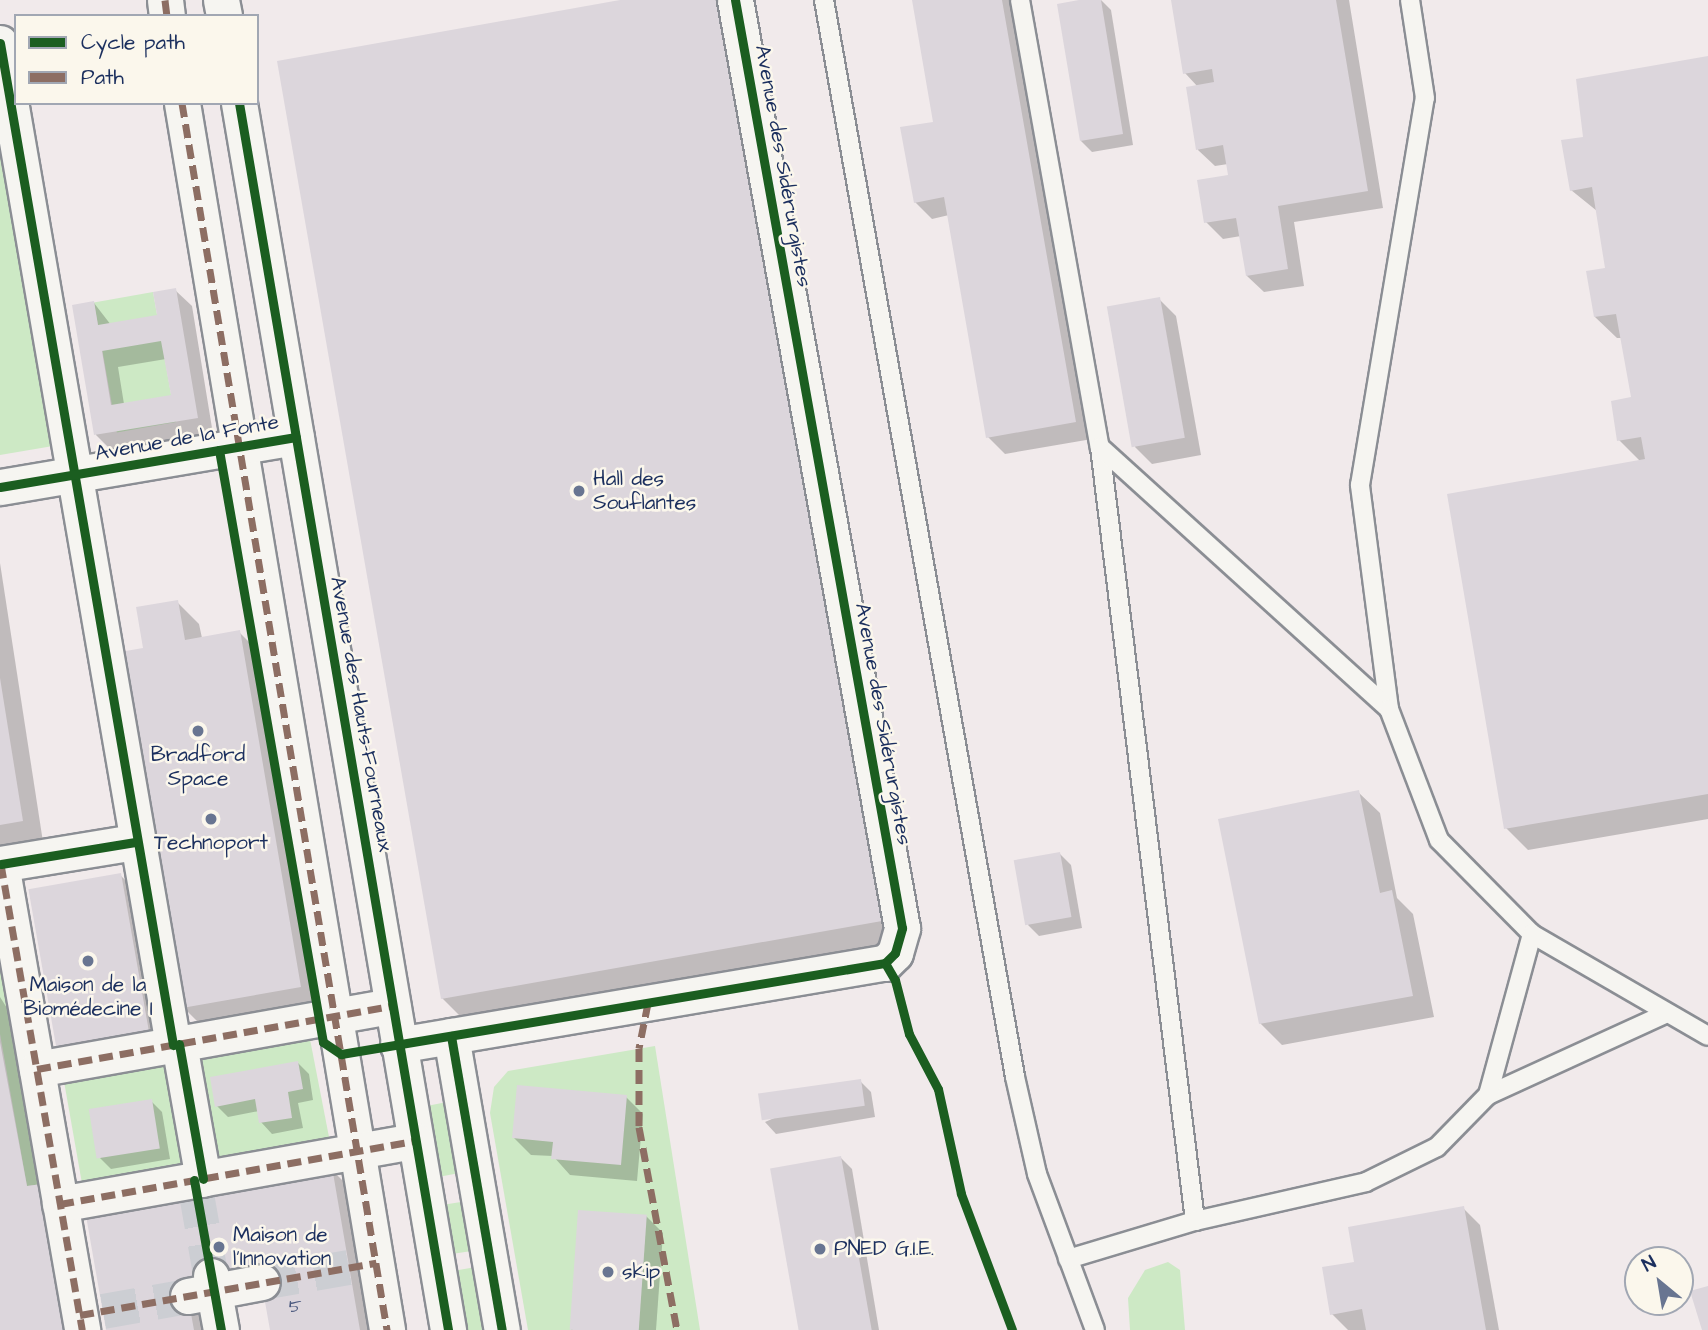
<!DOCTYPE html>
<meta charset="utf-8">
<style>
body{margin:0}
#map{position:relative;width:1708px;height:1330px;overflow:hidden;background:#f8f6f0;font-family:"Architects Daughter",sans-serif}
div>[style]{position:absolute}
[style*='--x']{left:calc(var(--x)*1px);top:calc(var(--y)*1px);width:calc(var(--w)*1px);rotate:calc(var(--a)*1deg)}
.built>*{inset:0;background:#f1eaeb}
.green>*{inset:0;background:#cde9c5;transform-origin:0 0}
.shadow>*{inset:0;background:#0003}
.building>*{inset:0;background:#dcd6dc;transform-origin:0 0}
.street-tunnel>*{height:35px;margin-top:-17.5px;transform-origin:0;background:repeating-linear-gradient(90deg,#ccced3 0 35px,transparent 0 53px)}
.roads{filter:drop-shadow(2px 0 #8b8e94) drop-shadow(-2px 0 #8b8e94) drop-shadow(0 2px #8b8e94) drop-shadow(0 -2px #8b8e94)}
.lane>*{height:18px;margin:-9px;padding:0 9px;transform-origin:9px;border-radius:9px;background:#f6f5f1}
.street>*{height:35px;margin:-17.5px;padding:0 17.5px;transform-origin:17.5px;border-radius:17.5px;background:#f6f5f1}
.quiet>*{height:7px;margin-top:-3.5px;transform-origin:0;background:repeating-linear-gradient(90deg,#8d6e63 0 14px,transparent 0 21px)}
.cycleway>*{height:9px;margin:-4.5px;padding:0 4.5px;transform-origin:4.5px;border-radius:4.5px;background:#1b5e20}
.dots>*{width:19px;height:19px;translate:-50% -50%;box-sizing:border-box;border:4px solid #fbf7ec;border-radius:50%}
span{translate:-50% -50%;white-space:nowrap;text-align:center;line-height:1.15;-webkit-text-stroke:5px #fbf7ec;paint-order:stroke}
.number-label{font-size:18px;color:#4b597e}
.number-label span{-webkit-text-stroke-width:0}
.street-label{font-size:21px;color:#1b2f5e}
.poi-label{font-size:21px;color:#1b2f5e}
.left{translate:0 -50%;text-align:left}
.legend{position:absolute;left:14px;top:14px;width:245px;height:91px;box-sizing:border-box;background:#fbf7ec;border:2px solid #a1a7b3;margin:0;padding:9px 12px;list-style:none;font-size:21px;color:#1b2f5e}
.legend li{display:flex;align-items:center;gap:14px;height:35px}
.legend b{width:35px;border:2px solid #a1a7b3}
.north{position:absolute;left:1624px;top:1246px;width:70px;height:70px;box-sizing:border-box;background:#fbf7ec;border:2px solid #a1a7b3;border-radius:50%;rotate:330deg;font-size:19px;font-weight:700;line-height:28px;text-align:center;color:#1b2f5e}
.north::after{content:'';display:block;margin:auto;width:24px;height:32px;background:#687591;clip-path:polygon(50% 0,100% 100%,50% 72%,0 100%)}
</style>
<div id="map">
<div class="built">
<div style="clip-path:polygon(evenodd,0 0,1708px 0,1708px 1330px,0 1330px,0 0,16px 16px,257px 16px,257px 103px,16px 103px,16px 16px,0 0,1638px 1260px,1680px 1260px,1680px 1302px,1638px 1302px,1638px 1260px)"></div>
</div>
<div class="green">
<div style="clip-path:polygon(3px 146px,53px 446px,0 455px,0 147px)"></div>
<div style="left:153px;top:292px;width:132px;height:60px;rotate:80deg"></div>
<div style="clip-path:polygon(0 909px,49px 1183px,27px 1186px,0 1034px)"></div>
<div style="left:308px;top:1029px;width:120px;height:117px;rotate:79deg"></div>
<div style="clip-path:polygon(655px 1046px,700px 1330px,528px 1330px,490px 1113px,494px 1087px,508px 1071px)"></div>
<div style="left:168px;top:1055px;width:119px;height:107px;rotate:80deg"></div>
<div style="left:447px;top:1102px;width:72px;height:31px;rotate:79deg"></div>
<div style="left:467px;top:1201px;width:50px;height:30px;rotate:81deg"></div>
<div style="clip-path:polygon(1168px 1262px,1180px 1270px,1185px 1330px,1130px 1330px,1128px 1298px,1145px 1270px)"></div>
<div style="left:476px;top:1267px;width:64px;height:28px;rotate:80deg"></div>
</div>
<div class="shadow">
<div style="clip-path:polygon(630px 0,733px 0,911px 951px,472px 1028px,442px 998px)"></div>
<div style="clip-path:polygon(914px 0,1015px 0,1092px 439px,1005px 454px,988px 437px,949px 215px,932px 219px,915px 202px,935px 123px)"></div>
<div style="clip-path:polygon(1090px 0,1101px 0,1111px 10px,1133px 145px,1092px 152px,1081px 141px)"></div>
<div style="clip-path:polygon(1173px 0,1349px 0,1383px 208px,1294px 222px,1304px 286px,1264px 292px,1247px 276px,1241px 236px,1223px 239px,1206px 222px,1230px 176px,1228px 164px,1215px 166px,1198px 150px,1198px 87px,1185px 73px)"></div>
<div style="clip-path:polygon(1708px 58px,1708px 819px,1528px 850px,1506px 828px,1641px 462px,1619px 440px,1633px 399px,1622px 338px,1617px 338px,1595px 317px,1607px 269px,1597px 211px,1571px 190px,1585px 138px)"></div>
<div style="clip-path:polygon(evenodd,175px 290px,192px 306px,213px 434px,112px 451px,96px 435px,94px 303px,111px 325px,159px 317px,175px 290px,166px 359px,173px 396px,124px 404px,118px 367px,166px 359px)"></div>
<div style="clip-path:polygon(1159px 299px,1176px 316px,1201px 455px,1152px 464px,1135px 447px)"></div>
<div style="clip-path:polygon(0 563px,43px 842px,0 850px)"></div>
<div style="clip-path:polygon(177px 602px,199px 624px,202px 638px,239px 632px,261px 654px,322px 1008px,205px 1029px,183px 1007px,145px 649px)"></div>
<div style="clip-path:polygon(1358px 792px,1380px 813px,1397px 898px,1413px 914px,1434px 1017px,1282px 1045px,1260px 1023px)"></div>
<div style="clip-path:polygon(1060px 854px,1071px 865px,1082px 928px,1039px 936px,1028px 925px)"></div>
<div style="clip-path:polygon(120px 875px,150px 904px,177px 1063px,87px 1079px,57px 1049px)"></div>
<div style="clip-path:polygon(0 997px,14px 1019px,91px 1330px,0 1330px)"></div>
<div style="clip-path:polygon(298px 1063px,309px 1074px,313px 1100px,298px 1103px,303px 1128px,272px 1134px,261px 1122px,259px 1111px,228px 1117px,217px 1106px)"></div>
<div style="clip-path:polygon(860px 1081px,871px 1092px,875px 1117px,776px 1134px,765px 1122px)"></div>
<div style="clip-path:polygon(626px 1097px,643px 1114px,637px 1181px,570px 1175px,553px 1156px,531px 1155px,514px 1138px)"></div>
<div style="clip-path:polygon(151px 1101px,162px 1112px,170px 1159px,111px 1169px,100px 1158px)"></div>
<div style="clip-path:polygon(841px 1158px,852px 1169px,879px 1330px,799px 1330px)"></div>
<div style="clip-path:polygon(331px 1169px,361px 1199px,384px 1330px,272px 1330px,267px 1301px,214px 1310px,217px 1330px,108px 1330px)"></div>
<div style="clip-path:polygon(1463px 1208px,1480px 1225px,1499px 1330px,1348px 1330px,1332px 1314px,1356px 1263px)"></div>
<div style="clip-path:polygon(646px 1216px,663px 1233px,656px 1330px,571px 1330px)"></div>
</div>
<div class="building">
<div style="clip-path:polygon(620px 0,721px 0,882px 921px,441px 999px,277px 61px)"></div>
<div style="clip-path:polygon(912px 0,1002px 0,1076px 422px,986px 438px,944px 197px,914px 203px,900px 127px,933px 122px)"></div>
<div style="clip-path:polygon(1079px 0,1101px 0,1123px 134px,1080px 141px,1057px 4px)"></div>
<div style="clip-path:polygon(1171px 0,1336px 0,1368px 191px,1278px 206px,1288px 269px,1246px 276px,1236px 218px,1204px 223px,1197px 180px,1228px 175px,1223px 145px,1196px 150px,1186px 87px,1214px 82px,1212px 69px,1183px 74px)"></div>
<div style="clip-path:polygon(1708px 56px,1708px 794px,1504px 829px,1447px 494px,1645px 459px,1641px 437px,1617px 441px,1611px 401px,1631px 397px,1616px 314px,1594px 317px,1586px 271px,1605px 268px,1592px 187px,1570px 191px,1561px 140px,1583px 137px,1576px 79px)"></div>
<div style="clip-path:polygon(evenodd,176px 288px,198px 418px,94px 435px,72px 305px,94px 301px,98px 325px,157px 315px,153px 292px,176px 288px,161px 341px,171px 395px,111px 405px,102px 351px,161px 341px)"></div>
<div style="left:1160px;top:297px;width:143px;height:54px;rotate:80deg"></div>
<div style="clip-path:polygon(178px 600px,185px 640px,240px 630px,301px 987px,182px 1008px,120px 652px,143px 648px,136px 607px)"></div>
<div style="clip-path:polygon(0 678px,23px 821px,0 825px)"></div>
<div style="clip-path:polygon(1359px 790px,1380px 893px,1392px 890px,1413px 996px,1259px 1024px,1218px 819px)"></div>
<div style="left:1060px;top:852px;width:66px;height:47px;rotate:80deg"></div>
<div style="left:121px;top:873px;width:163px;height:94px;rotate:80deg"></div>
<div style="clip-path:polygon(0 1042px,27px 1186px,49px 1183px,74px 1330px,0 1330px)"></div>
<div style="clip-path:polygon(298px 1061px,303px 1089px,288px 1092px,292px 1118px,259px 1123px,255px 1099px,215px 1107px,210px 1077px)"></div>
<div style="left:861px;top:1079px;width:27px;height:104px;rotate:82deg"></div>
<div style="clip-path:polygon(517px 1085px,627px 1095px,621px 1165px,551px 1159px,553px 1142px,512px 1138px)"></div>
<div style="left:152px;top:1099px;width:50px;height:64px;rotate:81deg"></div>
<div style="left:841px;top:1156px;width:177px;height:72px;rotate:80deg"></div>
<div style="clip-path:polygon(332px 1167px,360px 1330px,270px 1330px,259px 1268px,185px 1281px,194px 1330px,106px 1330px,85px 1210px)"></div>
<div style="clip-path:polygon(1464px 1206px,1486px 1330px,1366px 1330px,1362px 1309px,1330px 1315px,1322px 1267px,1354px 1262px,1348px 1227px)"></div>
<div style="left:578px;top:1210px;width:69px;height:120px;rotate:4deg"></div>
<div style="clip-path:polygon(1708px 1286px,1708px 1330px,1702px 1330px,1690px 1291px)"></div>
</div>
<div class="street-tunnel">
<div style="--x:196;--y:1191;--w:86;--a:80"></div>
<div style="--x:262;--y:1282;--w:88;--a:-9.8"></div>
<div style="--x:103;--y:1311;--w:86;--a:-10"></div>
</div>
<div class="roads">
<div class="lane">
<div style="--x:824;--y:0;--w:1094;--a:79.94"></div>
<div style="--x:1015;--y:1077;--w:99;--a:77.2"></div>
<div style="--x:1037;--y:1174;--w:166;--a:69.6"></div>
<div style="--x:1020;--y:0;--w:454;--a:79.9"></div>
<div style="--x:1389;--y:709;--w:226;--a:-97.4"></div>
<div style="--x:1360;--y:485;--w:392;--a:-80.5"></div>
<div style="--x:1425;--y:98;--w:99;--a:-98.7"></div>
<div style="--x:1488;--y:1095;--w:195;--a:-24.6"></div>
<div style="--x:1195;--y:1221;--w:780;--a:-97"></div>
<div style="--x:1100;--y:447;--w:390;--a:42.2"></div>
<div style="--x:1389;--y:709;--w:140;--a:69.1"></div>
<div style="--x:1439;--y:840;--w:132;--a:45.3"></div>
<div style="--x:1532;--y:934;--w:203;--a:30.1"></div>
<div style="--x:1068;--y:1259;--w:133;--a:-16.7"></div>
<div style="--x:1195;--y:1221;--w:175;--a:-12.8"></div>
<div style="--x:1366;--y:1182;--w:79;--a:-26.2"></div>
<div style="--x:1437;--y:1147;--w:73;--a:-45.6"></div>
<div style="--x:1488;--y:1095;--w:167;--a:-74.7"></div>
</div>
<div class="street">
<div style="--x:165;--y:0;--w:16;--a:83"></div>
<div style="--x:221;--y:0;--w:16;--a:79"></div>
<div style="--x:0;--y:43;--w:1017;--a:80.2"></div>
<div style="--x:182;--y:103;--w:1244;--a:80.51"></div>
<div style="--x:239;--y:103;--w:1245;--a:80.33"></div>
<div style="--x:0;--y:487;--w:300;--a:-9.6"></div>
<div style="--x:0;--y:864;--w:137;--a:-9.3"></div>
<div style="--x:1;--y:864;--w:473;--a:80.1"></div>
<div style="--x:451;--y:1036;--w:298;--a:80.2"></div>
<div style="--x:179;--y:1044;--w:137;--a:79.9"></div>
<div style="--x:398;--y:1045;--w:494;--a:-9.6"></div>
<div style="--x:885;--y:963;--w:14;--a:-45"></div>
<div style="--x:895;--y:953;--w:26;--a:-74"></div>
<div style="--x:902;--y:928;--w:943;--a:-100.2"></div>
<div style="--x:37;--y:1069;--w:361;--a:-10.1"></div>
<div style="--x:60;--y:1204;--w:361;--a:-10.1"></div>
<div style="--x:211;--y:1276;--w:55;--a:79.5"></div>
<div style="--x:188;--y:1296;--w:75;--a:-10.7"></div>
</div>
</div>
<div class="quiet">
<div style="--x:165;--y:0;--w:16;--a:83"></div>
<div style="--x:182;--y:103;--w:1244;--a:80.51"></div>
<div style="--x:1;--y:864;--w:473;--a:80.1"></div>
<div style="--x:648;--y:1003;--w:46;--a:101.3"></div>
<div style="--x:639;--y:1048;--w:79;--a:90"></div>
<div style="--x:639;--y:1127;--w:207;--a:79.4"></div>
<div style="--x:37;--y:1069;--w:361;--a:-10.1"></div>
<div style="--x:60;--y:1204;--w:361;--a:-10.1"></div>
<div style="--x:80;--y:1315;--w:301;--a:-10"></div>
</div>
<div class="cycleway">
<div style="--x:0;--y:43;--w:1017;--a:80.2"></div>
<div style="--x:239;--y:103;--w:1245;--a:80.33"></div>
<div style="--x:219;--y:450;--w:601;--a:80.04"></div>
<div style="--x:323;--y:1042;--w:22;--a:34"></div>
<div style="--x:341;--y:1054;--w:552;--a:-9.5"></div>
<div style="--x:885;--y:963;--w:14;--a:-45"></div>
<div style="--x:895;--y:953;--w:26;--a:-74"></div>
<div style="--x:902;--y:928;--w:943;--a:-100.2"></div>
<div style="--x:0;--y:487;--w:300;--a:-9.6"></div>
<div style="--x:1;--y:864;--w:136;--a:-9.3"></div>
<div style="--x:885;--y:963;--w:20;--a:60"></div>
<div style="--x:895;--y:980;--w:56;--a:75.5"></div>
<div style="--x:909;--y:1034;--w:62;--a:62.2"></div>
<div style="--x:938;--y:1089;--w:107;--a:77.6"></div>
<div style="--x:961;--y:1194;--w:145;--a:69.4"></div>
<div style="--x:451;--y:1036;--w:298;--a:80.2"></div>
<div style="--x:179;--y:1044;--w:137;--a:79.9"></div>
<div style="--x:194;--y:1180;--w:152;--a:79.8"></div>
</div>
<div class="dots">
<div style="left:579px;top:491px;background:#687591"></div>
<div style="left:198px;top:731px;background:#687591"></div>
<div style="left:211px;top:819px;background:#687591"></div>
<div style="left:88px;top:961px;background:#687591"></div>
<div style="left:219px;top:1247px;background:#687591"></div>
<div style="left:820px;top:1249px;background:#687591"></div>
<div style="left:608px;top:1272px;background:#687591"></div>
</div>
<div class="number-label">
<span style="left:295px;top:1307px">5</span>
</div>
<div class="street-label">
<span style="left:783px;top:166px;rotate:80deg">Avenue des Sidérurgistes</span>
<span style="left:187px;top:438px;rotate:-10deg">Avenue de la Fonte</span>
<span style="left:361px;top:714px;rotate:80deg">Avenue des Hauts-Fourneaux</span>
<span style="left:883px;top:724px;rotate:80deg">Avenue des Sidérurgistes</span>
</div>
<div class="poi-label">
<span class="left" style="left:593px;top:491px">Hall des<br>Souflantes</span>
<span style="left:198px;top:767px">Bradford<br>Space</span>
<span style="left:211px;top:843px">Technoport</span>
<span style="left:88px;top:997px">Maison de la<br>Biomédecine I</span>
<span class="left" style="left:233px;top:1247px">Maison de<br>l'Innovation</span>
<span class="left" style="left:834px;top:1249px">PNED G.I.E.</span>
<span class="left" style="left:622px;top:1272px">skip</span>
</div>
<ul class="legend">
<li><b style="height:9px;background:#1b5e20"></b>Cycle path</li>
<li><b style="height:9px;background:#8d6e63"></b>Path</li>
</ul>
<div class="north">N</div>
</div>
